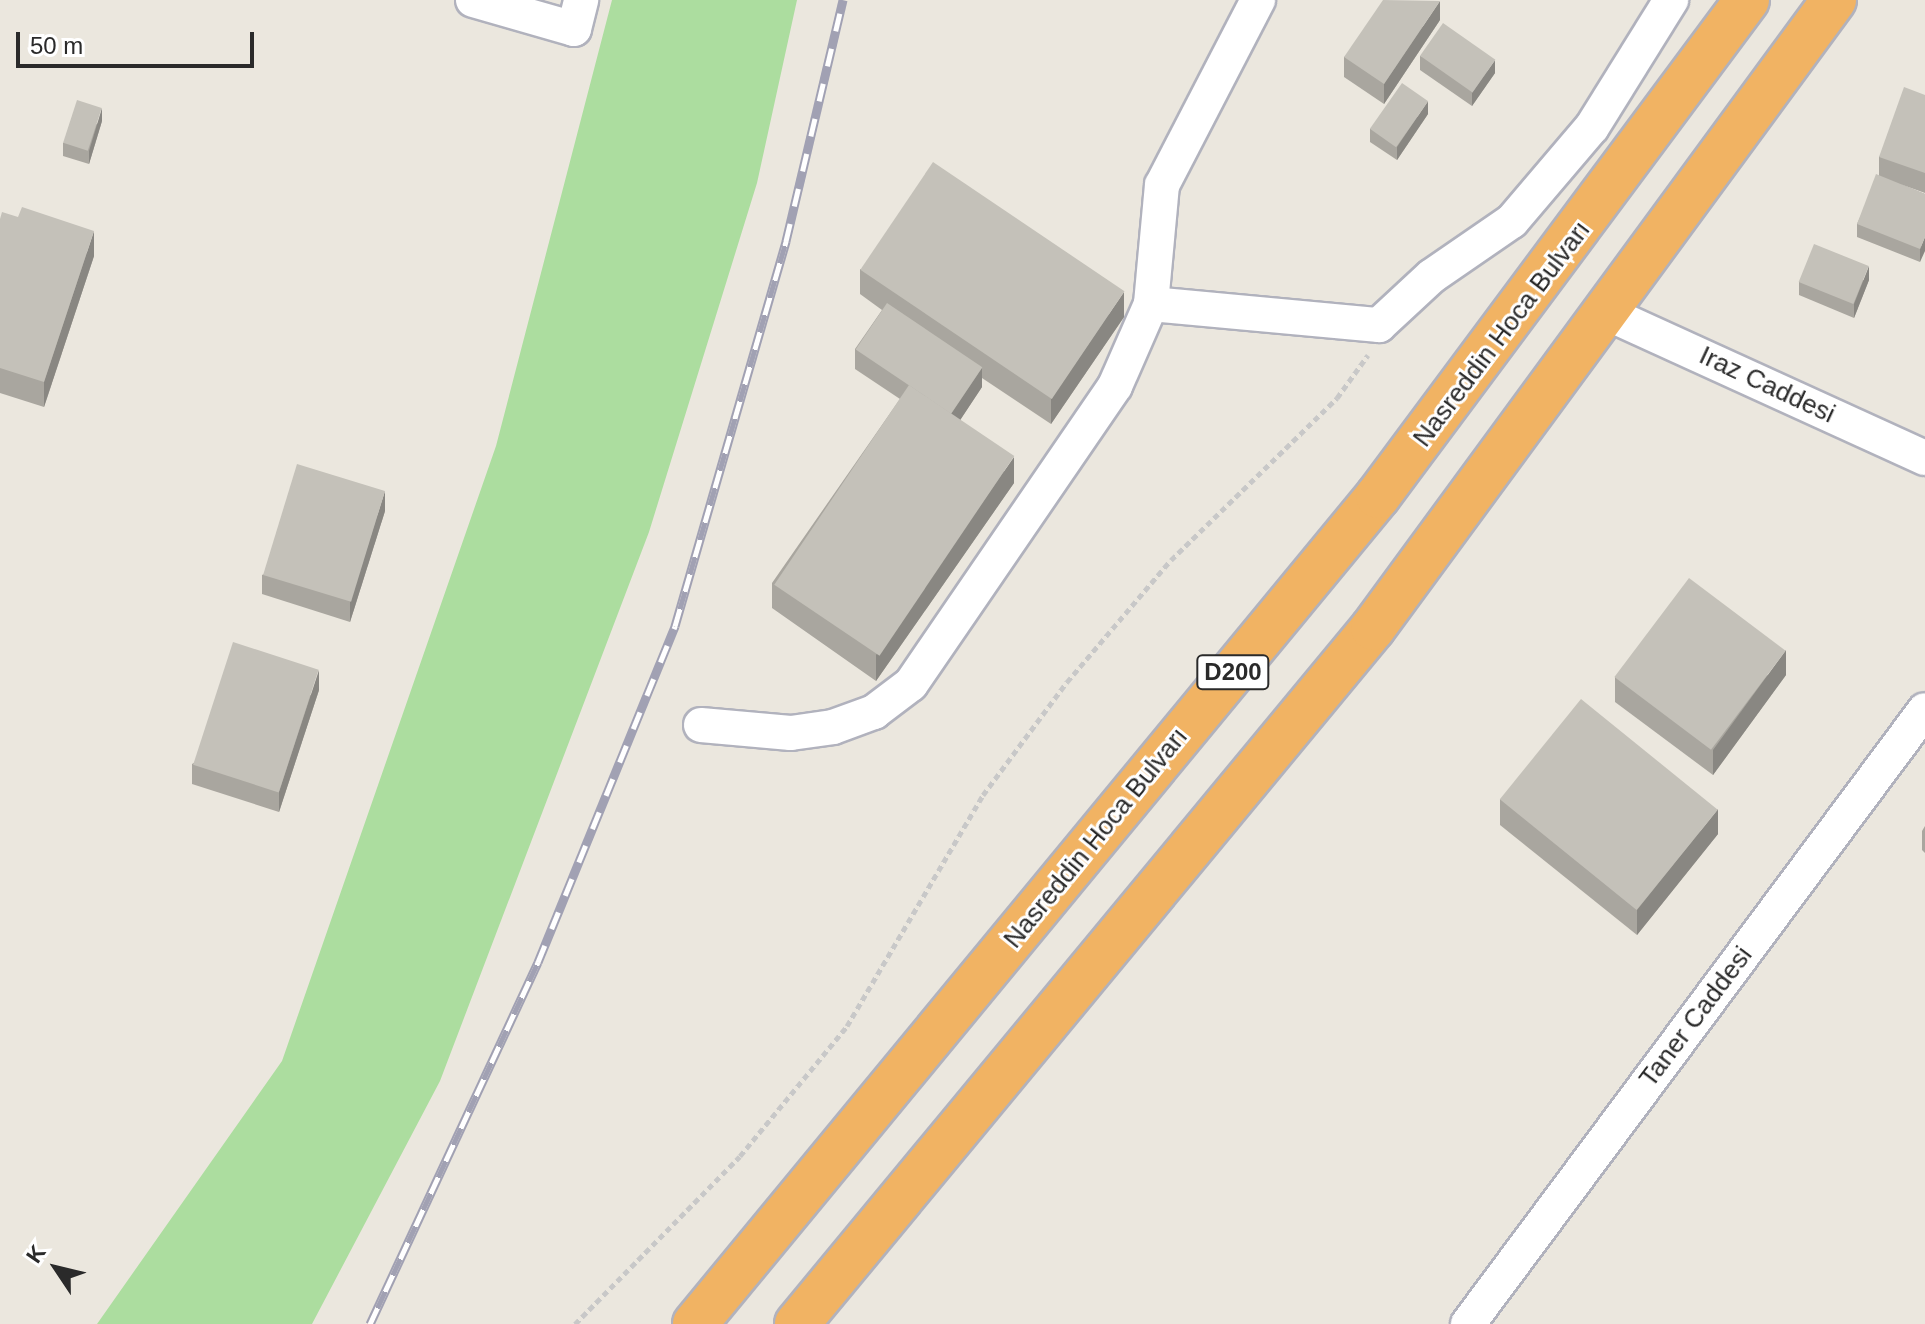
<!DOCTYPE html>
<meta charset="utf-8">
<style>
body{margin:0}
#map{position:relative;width:1925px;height:1324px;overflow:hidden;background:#ebe7de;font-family:Arial,sans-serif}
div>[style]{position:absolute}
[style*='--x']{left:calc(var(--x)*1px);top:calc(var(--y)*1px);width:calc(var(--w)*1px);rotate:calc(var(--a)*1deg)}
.green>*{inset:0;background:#acdd9f}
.path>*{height:5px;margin-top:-2.5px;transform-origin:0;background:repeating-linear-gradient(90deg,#c8c8c8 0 6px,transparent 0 10px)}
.roads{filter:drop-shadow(2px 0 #b1b2bd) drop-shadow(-2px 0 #b1b2bd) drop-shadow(0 2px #b1b2bd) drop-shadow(0 -2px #b1b2bd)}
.minor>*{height:34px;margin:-17px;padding:0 17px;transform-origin:17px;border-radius:17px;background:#fff}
.highway>*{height:44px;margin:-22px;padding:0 22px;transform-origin:22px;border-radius:22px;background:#f1b363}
.rail>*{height:9px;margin-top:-4.5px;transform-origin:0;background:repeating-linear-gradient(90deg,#fff 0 18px,#a1a1b3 0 36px);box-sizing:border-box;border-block:2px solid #a1a1b3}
.wall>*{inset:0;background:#a9a69f}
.shaded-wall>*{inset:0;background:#898782}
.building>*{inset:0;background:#c4c1b9;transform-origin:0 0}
span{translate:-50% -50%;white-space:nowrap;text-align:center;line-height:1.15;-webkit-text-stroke:6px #fff;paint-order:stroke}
.shield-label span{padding:2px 6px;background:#fff;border:2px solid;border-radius:6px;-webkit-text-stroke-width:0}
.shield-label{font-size:24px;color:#2a2a2a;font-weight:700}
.street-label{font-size:26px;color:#2a2a2a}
.north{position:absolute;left:16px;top:1228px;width:80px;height:80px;-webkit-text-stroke:6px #fff;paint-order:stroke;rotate:305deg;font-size:22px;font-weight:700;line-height:32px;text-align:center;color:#2a2a2a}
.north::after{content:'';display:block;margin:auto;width:28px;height:36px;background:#2a2a2a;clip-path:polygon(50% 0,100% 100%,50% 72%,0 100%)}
.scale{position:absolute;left:16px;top:32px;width:238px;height:36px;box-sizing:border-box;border:4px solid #2a2a2a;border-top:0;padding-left:10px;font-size:24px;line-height:28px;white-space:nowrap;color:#2a2a2a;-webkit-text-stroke:6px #fff;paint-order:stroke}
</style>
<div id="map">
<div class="green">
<div style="clip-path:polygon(612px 0,797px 0,757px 183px,649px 532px,440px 1081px,312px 1324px,97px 1324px,282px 1061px,496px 446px)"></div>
</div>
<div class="path">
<div style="--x:575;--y:1324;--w:235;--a:-45.5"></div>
<div style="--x:740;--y:1156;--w:168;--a:-50.5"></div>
<div style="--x:847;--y:1026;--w:268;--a:-59.5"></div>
<div style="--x:983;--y:795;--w:141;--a:-53.4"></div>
<div style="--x:1067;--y:682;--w:160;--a:-49.6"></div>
<div style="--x:1171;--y:560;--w:232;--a:-44.3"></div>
<div style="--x:1337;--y:398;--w:53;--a:-54.2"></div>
</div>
<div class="roads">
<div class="minor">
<div style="--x:473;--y:0;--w:105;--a:16"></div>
<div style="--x:574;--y:29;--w:30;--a:-76"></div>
<div style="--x:1258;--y:0;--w:208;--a:117.4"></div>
<div style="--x:1162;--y:185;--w:120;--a:95.3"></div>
<div style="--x:1151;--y:304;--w:229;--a:5.3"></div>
<div style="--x:1379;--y:325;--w:72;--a:-42.8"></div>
<div style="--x:1432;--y:276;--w:97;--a:-34.5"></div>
<div style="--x:1512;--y:221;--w:123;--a:-49.6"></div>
<div style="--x:1592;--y:127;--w:150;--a:-58.1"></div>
<div style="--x:1609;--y:314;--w:347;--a:24.5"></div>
<div style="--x:701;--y:725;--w:90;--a:5.1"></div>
<div style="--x:791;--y:733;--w:42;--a:-8.1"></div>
<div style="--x:833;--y:727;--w:44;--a:-20.1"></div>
<div style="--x:874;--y:712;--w:46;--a:-37.1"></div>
<div style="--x:911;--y:684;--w:361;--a:-55.6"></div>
<div style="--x:1115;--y:386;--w:90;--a:-66.3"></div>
<div style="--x:1468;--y:1324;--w:765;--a:-53.34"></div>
</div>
<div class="highway">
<div style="--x:695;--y:1324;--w:1073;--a:-50.48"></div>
<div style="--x:1378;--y:496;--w:618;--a:-53.35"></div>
<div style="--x:797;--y:1324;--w:903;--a:-50.39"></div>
<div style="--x:1373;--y:628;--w:779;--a:-53.72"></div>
</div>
</div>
<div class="rail">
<div style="--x:370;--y:1324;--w:399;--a:-65.1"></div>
<div style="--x:538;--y:962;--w:363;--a:-67.8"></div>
<div style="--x:675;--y:626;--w:401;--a:-73.9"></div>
<div style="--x:786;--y:241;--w:248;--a:-76.7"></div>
</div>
<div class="wall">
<div style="clip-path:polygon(1440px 20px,1384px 104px,1344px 77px,1344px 57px)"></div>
<div style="clip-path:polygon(1420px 56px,1495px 73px,1472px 106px,1420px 70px)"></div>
<div style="clip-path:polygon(1925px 95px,1925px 193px,1900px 184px,1925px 194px,1920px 262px,1857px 237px,1857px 224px,1879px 176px,1879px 157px)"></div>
<div style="clip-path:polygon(1428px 114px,1397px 160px,1370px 142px,1370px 129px)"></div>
<div style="clip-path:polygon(102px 121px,89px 164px,63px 156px,63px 143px)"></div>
<div style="clip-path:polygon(0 219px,94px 256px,44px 407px,0 393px)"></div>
<div style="clip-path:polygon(860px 269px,1124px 317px,1051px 424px,982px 378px,982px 387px,960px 420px,1014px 483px,876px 681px,772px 608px,772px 583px,900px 399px,855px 369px,855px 349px,882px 310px,860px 294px)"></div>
<div style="clip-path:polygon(1869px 280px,1854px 318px,1799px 295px,1799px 282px)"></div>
<div style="clip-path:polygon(385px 511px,350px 622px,262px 594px,262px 575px)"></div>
<div style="clip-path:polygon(1786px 675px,1713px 775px,1615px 702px,1615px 677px)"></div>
<div style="clip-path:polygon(319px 690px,279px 812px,192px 784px,192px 764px)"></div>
<div style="clip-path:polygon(1500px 799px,1718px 834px,1637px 935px,1500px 825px)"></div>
<div style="clip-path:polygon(1925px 826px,1925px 853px,1922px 850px,1922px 831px)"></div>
</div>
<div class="shaded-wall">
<div style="clip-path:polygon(1440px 1px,1440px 20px,1384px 104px,1384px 84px)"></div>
<div style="clip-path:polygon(1495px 60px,1495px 73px,1472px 106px,1472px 93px)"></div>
<div style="clip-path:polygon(1428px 101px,1428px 114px,1397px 160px,1397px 147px)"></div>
<div style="clip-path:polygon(102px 108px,102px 121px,89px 164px,89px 151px)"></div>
<div style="clip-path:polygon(94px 231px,94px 256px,44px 407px,44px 382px)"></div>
<div style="clip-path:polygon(1925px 237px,1925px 251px,1920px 262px,1920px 249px)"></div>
<div style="clip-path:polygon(1869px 266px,1869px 280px,1854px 318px,1854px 304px)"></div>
<div style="clip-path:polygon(1124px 292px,1124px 317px,1051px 424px,1051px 399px)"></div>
<div style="clip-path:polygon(982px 368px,982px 387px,951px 434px,951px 414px)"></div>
<div style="clip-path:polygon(1014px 457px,1014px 483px,876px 681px,876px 655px)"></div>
<div style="clip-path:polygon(385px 491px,385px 511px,350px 622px,350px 602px)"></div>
<div style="clip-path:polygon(1786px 650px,1786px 675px,1713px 775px,1713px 750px)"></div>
<div style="clip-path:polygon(319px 670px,319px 690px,279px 812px,279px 792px)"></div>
<div style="clip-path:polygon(1718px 809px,1718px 834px,1637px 935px,1637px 910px)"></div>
</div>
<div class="building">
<div style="clip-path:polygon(1383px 0,1440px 1px,1384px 84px,1344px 57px)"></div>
<div style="left:1443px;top:23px;width:64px;height:40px;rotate:35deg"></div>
<div style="left:1402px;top:83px;width:32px;height:56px;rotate:35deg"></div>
<div style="clip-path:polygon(1904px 87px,1925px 95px,1925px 173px,1879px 157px)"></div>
<div style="left:77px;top:100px;width:26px;height:45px;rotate:18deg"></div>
<div style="left:933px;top:162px;width:231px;height:130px;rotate:34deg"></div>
<div style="clip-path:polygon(1876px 174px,1925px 194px,1925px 237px,1920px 249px,1857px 224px)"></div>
<div style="clip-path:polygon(22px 207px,94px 231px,44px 382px,0 368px,0 219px,2px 212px,18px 217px)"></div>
<div style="left:1814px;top:244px;width:59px;height:41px;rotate:22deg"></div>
<div style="left:887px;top:303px;width:115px;height:56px;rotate:34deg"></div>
<div style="left:909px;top:385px;width:127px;height:241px;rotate:34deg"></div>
<div style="left:297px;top:464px;width:92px;height:116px;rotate:17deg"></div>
<div style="left:1689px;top:578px;width:121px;height:124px;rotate:37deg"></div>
<div style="left:233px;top:642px;width:90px;height:129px;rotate:18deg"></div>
<div style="left:1581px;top:699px;width:176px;height:129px;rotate:39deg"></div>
</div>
<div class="shield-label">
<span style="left:1233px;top:672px">D200</span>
</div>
<div class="street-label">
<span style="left:1502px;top:334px;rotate:-53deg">Nasreddin Hoca Bulvarı</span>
<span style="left:1767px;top:385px;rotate:25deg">Iraz Caddesi</span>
<span style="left:1096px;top:838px;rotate:-51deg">Nasreddin Hoca Bulvarı</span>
<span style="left:1696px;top:1017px;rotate:-53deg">Taner Caddesi</span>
</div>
<div class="north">K</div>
<div class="scale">50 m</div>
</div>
